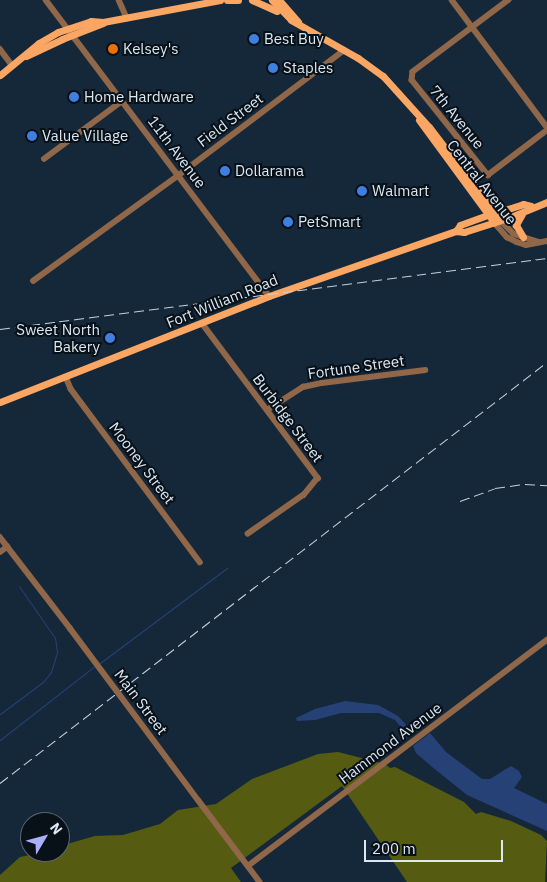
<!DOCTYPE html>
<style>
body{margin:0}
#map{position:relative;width:547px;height:882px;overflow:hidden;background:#15283a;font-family:"IBM Plex Sans",sans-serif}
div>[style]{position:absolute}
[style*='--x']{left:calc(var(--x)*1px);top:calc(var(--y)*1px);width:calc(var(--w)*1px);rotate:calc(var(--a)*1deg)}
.forest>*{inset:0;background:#555c12}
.water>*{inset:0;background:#264175}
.stream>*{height:1px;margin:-0.5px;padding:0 0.5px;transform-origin:0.5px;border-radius:0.5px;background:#264175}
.minor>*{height:5.5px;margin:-2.75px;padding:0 2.75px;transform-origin:2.75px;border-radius:2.75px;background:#906748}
.major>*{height:7px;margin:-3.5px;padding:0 3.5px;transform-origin:3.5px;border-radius:3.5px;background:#fba663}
.rail>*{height:1px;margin-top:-0.5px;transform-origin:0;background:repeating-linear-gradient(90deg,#c5d2de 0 10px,transparent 0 15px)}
.minor-bridge>*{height:5.5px;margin:-2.75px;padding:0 2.75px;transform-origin:2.75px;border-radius:2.75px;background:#906748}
.dots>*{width:14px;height:14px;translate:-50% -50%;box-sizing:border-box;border:2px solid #081018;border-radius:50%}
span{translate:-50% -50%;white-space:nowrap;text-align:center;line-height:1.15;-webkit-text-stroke:4px #081018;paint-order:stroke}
.poi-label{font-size:15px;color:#dbe7f3}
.left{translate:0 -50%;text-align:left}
.right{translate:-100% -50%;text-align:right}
.street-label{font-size:15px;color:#dbe7f3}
.north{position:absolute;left:20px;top:812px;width:50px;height:50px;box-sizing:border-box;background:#081018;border:1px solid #5c6670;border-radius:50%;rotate:53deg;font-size:14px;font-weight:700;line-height:20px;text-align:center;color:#dbe7f3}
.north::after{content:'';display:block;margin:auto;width:18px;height:22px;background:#abaffb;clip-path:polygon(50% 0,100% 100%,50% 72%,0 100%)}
.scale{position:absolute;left:364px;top:840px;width:139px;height:22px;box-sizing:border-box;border:2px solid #dbe7f3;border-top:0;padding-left:6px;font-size:15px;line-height:18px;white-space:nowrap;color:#dbe7f3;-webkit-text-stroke:4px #081018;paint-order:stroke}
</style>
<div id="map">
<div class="forest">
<div style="clip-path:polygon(338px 752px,385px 764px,390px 768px,395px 767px,464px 802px,476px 814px,481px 812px,511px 821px,541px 835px,547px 841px,545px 882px,407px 882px,342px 786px,231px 868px,241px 882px,0 882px,0 875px,20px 857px,45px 852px,60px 852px,60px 846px,95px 836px,123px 835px,160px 824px,178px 810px,216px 804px,252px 779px,318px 754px)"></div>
</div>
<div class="water">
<div style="clip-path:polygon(345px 701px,378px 705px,398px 716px,410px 729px,405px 732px,395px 720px,379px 713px,341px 713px,315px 720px,297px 721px,296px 718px,315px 709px)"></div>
<div style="clip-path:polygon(430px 733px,446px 752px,482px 779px,490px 779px,511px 766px,519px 771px,522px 777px,514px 788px,547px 804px,547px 831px,467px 795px,431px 766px,416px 753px,413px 746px)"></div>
</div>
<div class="stream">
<div style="--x:100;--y:663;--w:159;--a:-36.8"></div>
<div style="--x:0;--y:714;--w:54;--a:-36.7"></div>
<div style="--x:43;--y:682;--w:13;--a:-51"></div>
<div style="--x:51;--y:672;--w:21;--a:-73"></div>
<div style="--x:57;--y:652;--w:14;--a:-98"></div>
<div style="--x:55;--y:638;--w:63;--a:-124.7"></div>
<div style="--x:0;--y:740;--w:122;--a:-38"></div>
</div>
<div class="minor">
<div style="--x:46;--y:0;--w:371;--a:53"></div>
<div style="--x:119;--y:0;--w:20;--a:66"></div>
<div style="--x:452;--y:0;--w:159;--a:53.2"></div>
<div style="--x:509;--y:0;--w:120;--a:143.1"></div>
<div style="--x:413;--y:72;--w:8;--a:97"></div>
<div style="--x:412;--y:80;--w:122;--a:51.3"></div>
<div style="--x:488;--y:175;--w:74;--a:-37.3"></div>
<div style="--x:0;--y:49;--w:21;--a:53"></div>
<div style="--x:44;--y:159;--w:97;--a:-36.6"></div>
<div style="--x:500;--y:220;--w:20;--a:45"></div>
<div style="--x:514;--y:234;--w:26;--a:18"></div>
<div style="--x:494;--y:222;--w:20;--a:49"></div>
<div style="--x:507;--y:237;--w:11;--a:27"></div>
<div style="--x:517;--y:242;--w:9;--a:18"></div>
<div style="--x:526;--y:245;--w:21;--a:-11"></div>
<div style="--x:33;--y:281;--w:180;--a:-36"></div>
<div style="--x:179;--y:175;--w:207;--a:-37.1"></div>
<div style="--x:202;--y:323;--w:194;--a:53.2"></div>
<div style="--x:318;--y:478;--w:22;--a:129"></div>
<div style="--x:304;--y:495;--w:68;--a:145.1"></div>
<div style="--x:66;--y:377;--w:13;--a:67"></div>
<div style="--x:71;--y:389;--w:216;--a:53.3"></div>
<div style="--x:267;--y:410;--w:43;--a:-32.6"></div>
<div style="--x:303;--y:387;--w:19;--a:-12"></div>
<div style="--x:322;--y:383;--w:104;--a:-7.2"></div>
<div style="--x:0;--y:537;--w:115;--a:52.4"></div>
<div style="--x:0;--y:552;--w:9;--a:-36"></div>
<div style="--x:199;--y:801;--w:101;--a:53"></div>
<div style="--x:248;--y:866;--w:375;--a:-37.1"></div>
</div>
<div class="major">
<div style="--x:227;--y:0;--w:11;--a:0"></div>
<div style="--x:252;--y:0;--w:27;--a:24"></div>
<div style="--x:272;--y:0;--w:28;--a:46"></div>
<div style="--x:291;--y:20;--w:77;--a:29.6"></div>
<div style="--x:358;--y:58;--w:31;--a:36"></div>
<div style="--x:383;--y:76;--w:69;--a:48"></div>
<div style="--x:429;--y:127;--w:117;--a:52.6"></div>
<div style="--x:279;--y:0;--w:29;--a:49"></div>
<div style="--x:26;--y:56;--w:40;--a:-25"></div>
<div style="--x:62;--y:39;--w:44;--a:-21.3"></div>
<div style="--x:0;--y:75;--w:50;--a:-39.4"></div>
<div style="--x:39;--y:43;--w:22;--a:-30"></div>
<div style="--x:58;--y:32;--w:35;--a:-18"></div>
<div style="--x:91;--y:21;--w:12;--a:5"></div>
<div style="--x:103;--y:22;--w:119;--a:-10.6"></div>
<div style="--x:419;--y:120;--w:127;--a:53.7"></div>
<div style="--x:522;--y:214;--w:13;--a:119"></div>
<div style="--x:516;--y:225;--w:14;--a:60"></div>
<div style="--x:456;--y:231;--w:7;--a:-56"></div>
<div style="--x:460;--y:225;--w:30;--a:-20"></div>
<div style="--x:488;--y:215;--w:37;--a:-17"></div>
<div style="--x:523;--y:204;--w:8;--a:14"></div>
<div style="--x:0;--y:402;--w:289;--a:-21.5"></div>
<div style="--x:269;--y:296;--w:198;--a:-19.2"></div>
<div style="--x:456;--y:231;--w:8;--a:7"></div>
<div style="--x:464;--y:232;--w:46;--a:-17.7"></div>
<div style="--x:508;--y:218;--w:42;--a:-22.3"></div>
</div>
<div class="rail">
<div style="--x:0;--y:329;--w:552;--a:-7.4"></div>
<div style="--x:460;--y:501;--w:37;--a:-20"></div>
<div style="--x:495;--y:488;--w:30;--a:-8"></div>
<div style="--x:525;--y:484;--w:22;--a:3"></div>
<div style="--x:0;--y:783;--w:690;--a:-37.58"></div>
</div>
<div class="minor-bridge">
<div style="--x:70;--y:628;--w:216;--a:53.3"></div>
</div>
<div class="dots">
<div style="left:254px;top:39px;background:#3f7fe0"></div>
<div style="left:113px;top:49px;background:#e8710a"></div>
<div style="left:273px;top:68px;background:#3f7fe0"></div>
<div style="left:74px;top:97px;background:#3f7fe0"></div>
<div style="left:32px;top:136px;background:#3f7fe0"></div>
<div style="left:225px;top:171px;background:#3f7fe0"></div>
<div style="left:362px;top:191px;background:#3f7fe0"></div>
<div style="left:288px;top:222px;background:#3f7fe0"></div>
<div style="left:110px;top:338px;background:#3f7fe0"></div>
</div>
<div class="poi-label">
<span class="left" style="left:264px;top:39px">Best Buy</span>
<span class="left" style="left:123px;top:49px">Kelsey's</span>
<span class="left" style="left:283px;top:68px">Staples</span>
<span class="left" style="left:84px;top:97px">Home Hardware</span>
<span class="left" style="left:42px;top:136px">Value Village</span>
<span class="left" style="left:235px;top:171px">Dollarama</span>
<span class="left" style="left:372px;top:191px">Walmart</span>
<span class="left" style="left:298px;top:222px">PetSmart</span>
<span class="right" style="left:100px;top:338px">Sweet North<br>Bakery</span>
</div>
<div class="street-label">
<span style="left:457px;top:117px;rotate:51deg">7th Avenue</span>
<span style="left:230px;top:120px;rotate:-37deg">Field Street</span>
<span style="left:177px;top:152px;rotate:53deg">11th Avenue</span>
<span style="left:482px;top:182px;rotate:52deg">Central Avenue</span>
<span style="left:222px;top:301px;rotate:-22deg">Fort William Road</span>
<span style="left:356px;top:367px;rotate:-8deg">Fortune Street</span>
<span style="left:288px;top:418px;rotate:53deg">Burbidge Street</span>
<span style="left:142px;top:463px;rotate:53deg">Mooney Street</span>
<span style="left:141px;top:702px;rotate:53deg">Main Street</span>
<span style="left:390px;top:743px;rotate:-37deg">Hammond Avenue</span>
</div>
<div class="north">N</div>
<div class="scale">200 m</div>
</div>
